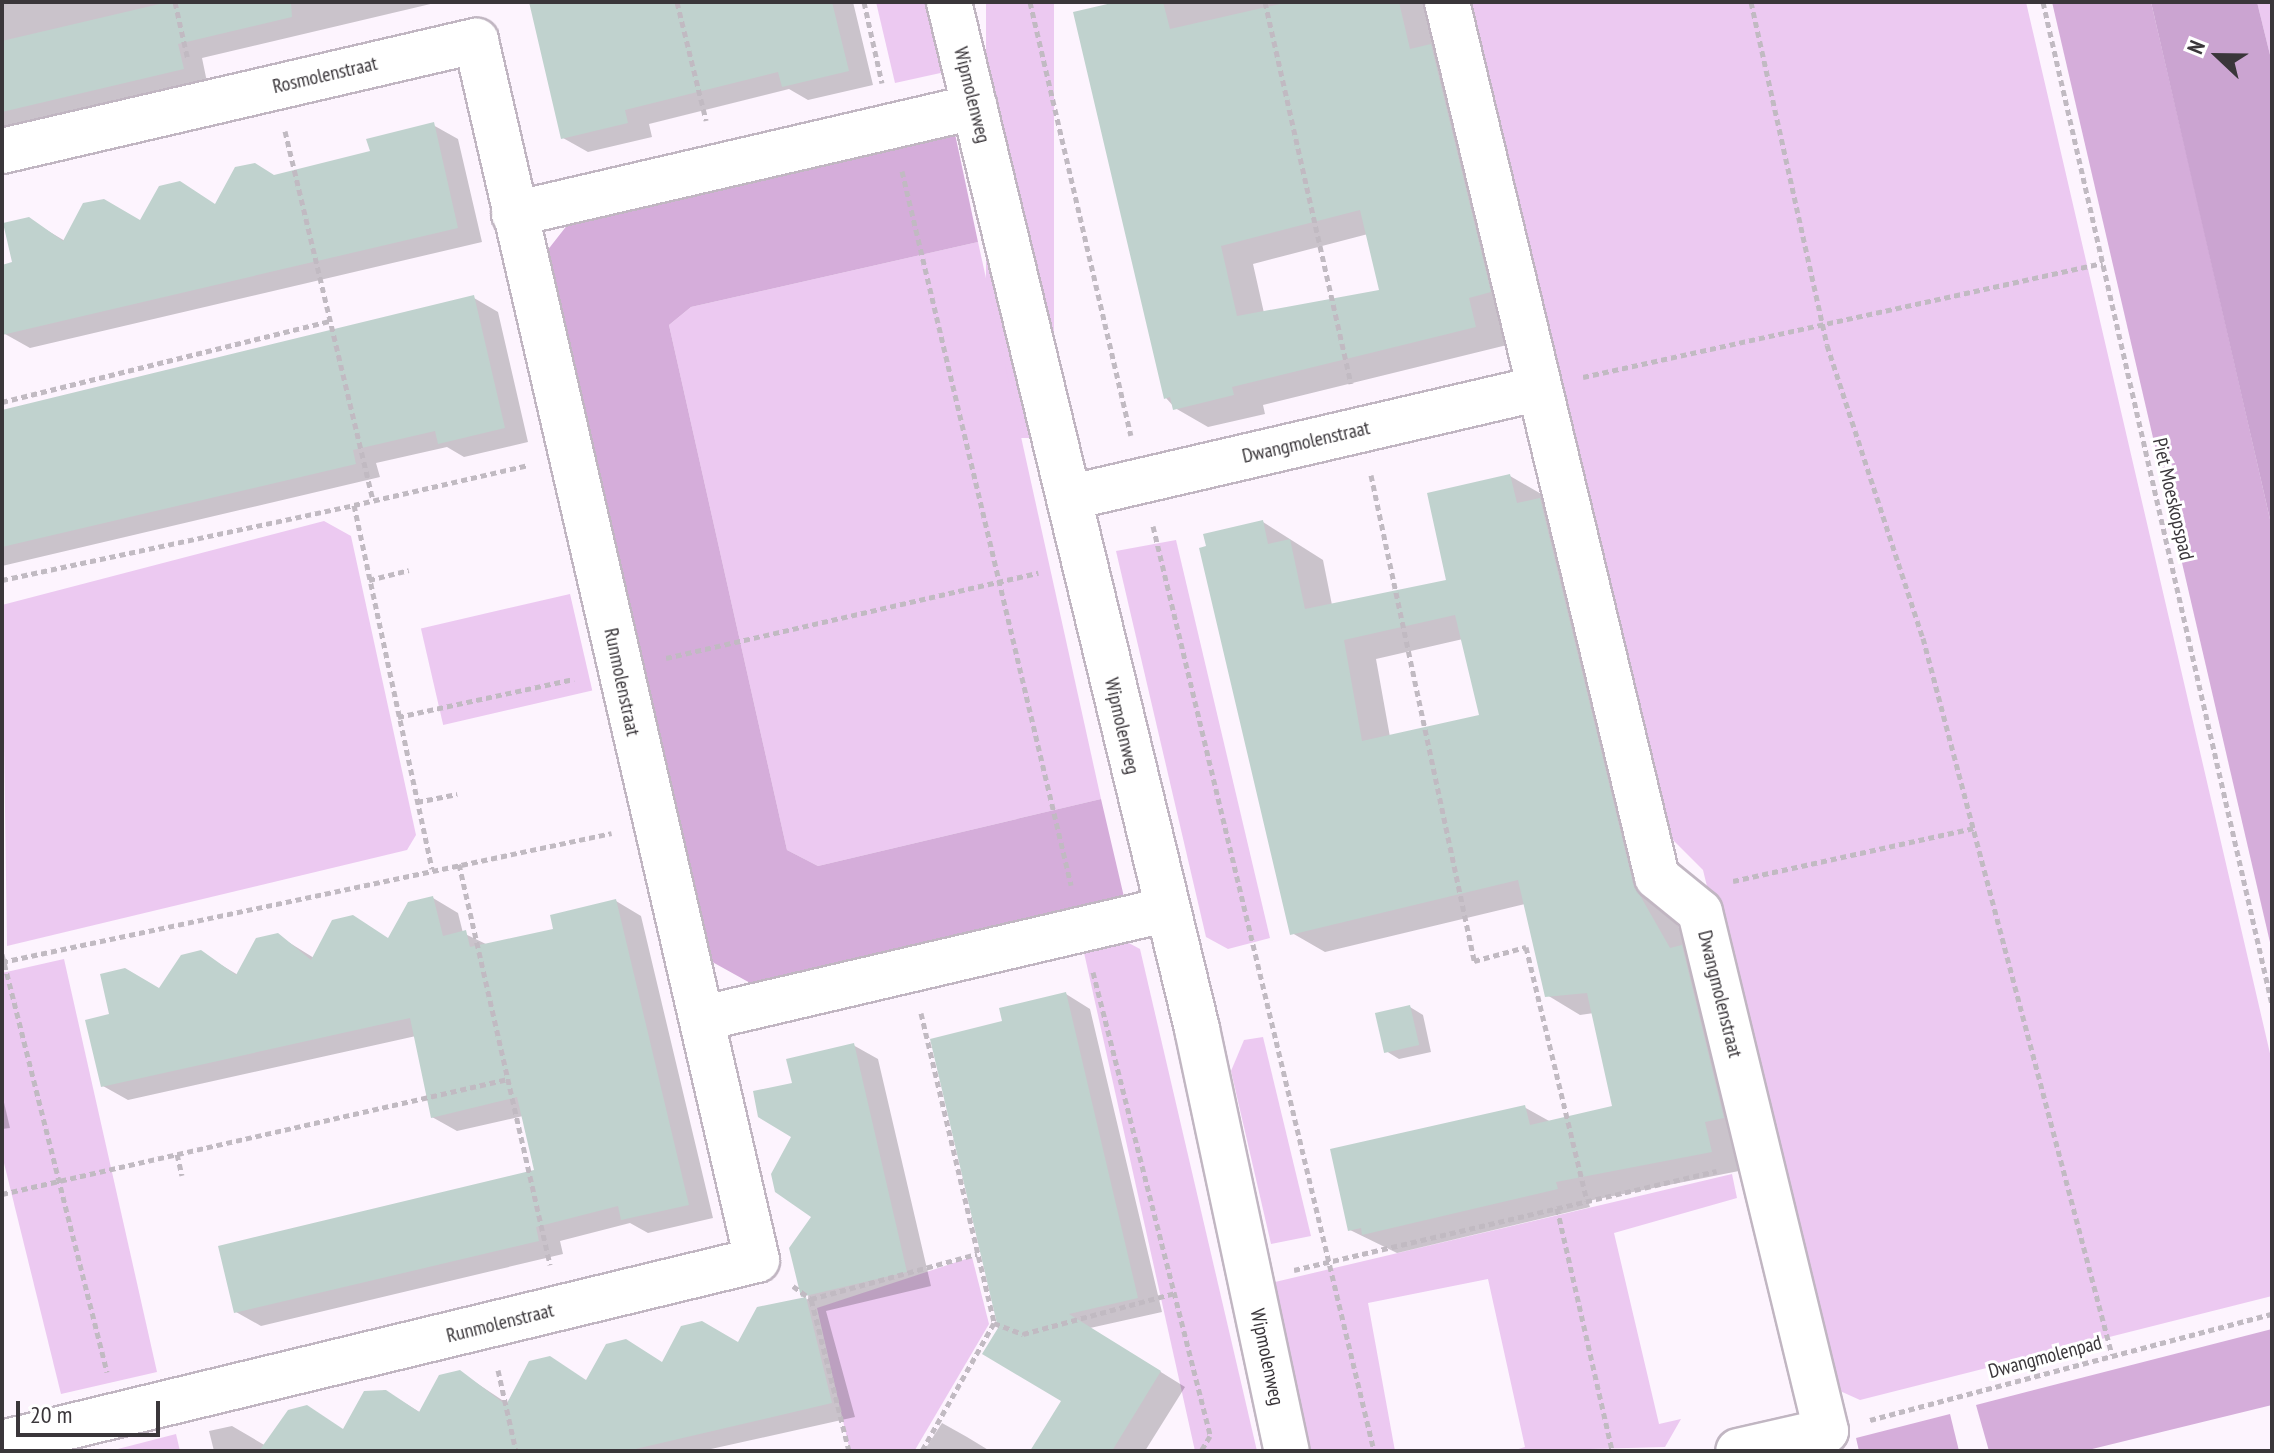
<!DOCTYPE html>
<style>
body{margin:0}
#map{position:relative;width:2274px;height:1453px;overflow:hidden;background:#fdf4fe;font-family:"PT Sans Narrow",sans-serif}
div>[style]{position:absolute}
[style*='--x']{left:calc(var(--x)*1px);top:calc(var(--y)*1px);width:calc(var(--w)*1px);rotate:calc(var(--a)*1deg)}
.green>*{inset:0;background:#ecc9f1;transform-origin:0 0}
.forest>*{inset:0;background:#d5adda}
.water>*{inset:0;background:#cba4d1}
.shadow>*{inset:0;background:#0003}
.building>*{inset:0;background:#c0d2ce;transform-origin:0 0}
.path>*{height:5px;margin-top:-2.5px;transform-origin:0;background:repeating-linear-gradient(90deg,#c1bac2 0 6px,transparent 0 10px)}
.roads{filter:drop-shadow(2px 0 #c1b6c2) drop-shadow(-2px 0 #c1b6c2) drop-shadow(0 2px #c1b6c2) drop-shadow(0 -2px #c1b6c2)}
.minor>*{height:44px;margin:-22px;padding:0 22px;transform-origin:22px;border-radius:22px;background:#fff}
span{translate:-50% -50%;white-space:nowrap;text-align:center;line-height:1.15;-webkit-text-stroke:6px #fff;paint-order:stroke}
.street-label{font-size:20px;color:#3a363a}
.frame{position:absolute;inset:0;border:4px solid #3a363a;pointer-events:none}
.north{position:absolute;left:2178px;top:16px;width:80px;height:80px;-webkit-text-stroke:6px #fff;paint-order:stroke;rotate:292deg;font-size:22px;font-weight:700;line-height:32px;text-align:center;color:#3a363a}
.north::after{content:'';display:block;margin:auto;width:28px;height:36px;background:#3a363a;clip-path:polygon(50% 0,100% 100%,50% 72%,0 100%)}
.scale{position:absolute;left:16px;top:1401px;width:144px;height:36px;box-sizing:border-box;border:4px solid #3a363a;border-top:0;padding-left:10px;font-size:24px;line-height:28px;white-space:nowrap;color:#3a363a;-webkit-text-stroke:6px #fff;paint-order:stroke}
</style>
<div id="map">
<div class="green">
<div style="clip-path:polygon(876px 2px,930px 2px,945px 72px,895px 83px)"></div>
<div style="left:986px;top:2px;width:68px;height:436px"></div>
<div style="clip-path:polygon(1464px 2px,2026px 2px,2272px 1062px,2272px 1296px,1860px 1400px,1829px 1386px,1703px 870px,1661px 828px)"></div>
<div style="clip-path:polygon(2257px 2px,2272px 2px,2272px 63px)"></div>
<div style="clip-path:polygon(978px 242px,1101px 799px,818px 866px,787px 850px,669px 325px,691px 307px)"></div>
<div style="clip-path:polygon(324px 521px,351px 536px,416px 835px,407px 850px,7px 946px,2px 605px)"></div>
<div style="clip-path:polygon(1176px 540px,1270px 938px,1228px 949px,1206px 937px,1116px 551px)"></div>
<div style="left:570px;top:594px;width:99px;height:153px;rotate:77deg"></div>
<div style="clip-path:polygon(1125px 941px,1140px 949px,1257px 1451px,1195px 1451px,1083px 948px)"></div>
<div style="clip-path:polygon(64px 959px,157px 1372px,61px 1394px,2px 1155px,2px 973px)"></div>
<div style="clip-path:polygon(1263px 1037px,1311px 1236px,1271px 1244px,1231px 1071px,1244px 1040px)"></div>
<div style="clip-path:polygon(1732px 1174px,1737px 1198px,1614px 1233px,1659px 1424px,1681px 1419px,1665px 1447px,1512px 1451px,1525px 1447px,1488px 1279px,1368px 1303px,1395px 1451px,1310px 1451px,1275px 1282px)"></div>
<div style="clip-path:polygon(972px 1257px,989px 1324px,915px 1450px,850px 1451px,817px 1308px)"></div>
<div style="clip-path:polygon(176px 1434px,180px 1451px,110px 1451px)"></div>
</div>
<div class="forest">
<div style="clip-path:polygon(2052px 2px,2151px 2px,2193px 182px,2272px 528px,2272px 951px)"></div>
<div style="clip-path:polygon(954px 129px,978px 242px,691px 307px,669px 325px,787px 850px,818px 866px,1101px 799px,1124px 897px,752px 984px,698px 954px,543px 256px,572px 219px)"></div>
<div style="clip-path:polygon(2272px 1329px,2272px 1405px,2084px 1451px,1989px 1451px,1976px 1405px)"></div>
<div style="clip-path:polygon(1950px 1414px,1959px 1451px,1859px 1451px,1856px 1438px)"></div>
</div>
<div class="water">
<div style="clip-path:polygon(2151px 2px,2257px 2px,2272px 63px,2272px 528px)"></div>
</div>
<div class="shadow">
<div style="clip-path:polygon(2px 2px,439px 2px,202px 58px,207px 82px,2px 131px)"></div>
<div style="clip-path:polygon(531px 2px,853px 2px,873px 85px,808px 100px,789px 89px,649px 124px,652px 137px,588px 152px,563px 138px)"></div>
<div style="clip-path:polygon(evenodd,1125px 2px,1459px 2px,1507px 345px,1263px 405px,1265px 414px,1208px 427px,1175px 408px,1166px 398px,1125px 2px,1368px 234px,1381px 291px,1264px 313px,1253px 264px,1368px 234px)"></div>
<div style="clip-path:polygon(433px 125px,458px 139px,482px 242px,30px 348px,5px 334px,2px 267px,14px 264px,28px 219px,65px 241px,216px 205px,275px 177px,372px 153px)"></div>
<div style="clip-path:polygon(474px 298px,498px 312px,528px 442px,464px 457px,447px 447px,376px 463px,380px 477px,2px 566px,2px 412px)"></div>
<div style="clip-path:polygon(evenodd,1510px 476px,1543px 495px,1665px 904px,1695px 955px,1744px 1170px,1588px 1201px,1590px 1207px,1397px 1253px,1350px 1230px,1524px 1107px,1551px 1122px,1614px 1107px,1594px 1013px,1580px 1015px,1547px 995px,1525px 904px,1325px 952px,1292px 933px,1263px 522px,1323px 560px,1332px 605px,1448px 582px,1510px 476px,1463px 639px,1481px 717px,1390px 737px,1376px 659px,1463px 639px)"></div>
<div style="clip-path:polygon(433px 898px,458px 913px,463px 933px,488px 945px,555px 930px,616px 901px,641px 916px,713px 1218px,648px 1233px,630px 1223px,560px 1241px,563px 1254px,261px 1326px,236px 1312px,536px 1172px,523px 1116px,457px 1131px,432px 1117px,416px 1036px,128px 1100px,103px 1086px,160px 990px,201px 953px,238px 975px,277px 935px,314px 958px,390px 939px)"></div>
<div style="clip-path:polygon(1066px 994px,1090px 1009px,1162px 1312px,1090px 1328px,1185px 1387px,1145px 1451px,1032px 1451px,1064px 1401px,1001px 1329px,1004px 1023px)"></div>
<div style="clip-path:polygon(1410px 1007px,1423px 1015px,1431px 1052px,1399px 1059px,1386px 1051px)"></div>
<div style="clip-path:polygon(853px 1045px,878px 1059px,931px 1286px,826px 1311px,855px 1417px,702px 1451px,214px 1451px,209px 1431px,232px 1426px,266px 1446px,345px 1431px,384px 1390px,421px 1413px,460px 1372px,508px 1404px,739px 1345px,758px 1309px,808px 1299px,813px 1216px,794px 1136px,794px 1084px)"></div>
<div style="clip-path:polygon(2px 1094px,10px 1128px,2px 1129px)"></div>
<div style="clip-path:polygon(942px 1423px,967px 1437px,990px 1451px,924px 1451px)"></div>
</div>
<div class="building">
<div style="clip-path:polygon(168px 2px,291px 2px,292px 17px,178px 44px,184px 69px,2px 112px,2px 41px)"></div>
<div style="clip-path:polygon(529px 2px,832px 2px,849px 71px,782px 87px,778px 72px,625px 110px,628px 123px,561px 139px)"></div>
<div style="clip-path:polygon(evenodd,1116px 2px,1163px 2px,1170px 29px,1289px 2px,1399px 2px,1410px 49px,1431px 44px,1491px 292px,1469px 298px,1476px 327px,1232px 387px,1234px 395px,1173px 410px,1170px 397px,1164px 399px,1073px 12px,1116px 2px,1360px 210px,1379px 290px,1237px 316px,1221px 246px,1360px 210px)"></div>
<div style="clip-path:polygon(434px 122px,458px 228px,2px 335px,2px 265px,12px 262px,3px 223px,29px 217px,63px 241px,83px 203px,104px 199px,140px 220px,159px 186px,180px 181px,215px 204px,235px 167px,255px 163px,274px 175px,370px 151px,366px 139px)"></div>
<div style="clip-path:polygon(474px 295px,505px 428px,438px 444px,435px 431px,353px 450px,356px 464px,2px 547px,2px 410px)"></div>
<div style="clip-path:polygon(evenodd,1510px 474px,1517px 503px,1540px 498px,1633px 883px,1670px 948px,1682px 945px,1724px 1118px,1705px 1122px,1712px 1152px,1556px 1182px,1558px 1189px,1362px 1235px,1361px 1228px,1348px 1231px,1330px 1149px,1525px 1105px,1530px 1125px,1612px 1106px,1587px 993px,1545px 997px,1518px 880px,1290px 935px,1199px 548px,1206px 546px,1203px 534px,1263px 520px,1268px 544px,1290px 539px,1305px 609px,1446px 580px,1427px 493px,1510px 474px,1455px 615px,1479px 715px,1362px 741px,1344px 640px,1455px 615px)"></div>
<div style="clip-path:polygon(433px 896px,443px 936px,466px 930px,470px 947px,553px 929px,550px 915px,616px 899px,689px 1205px,621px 1220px,618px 1206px,536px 1227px,539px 1241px,234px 1313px,218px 1246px,534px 1170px,517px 1097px,431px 1118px,410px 1018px,101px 1087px,85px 1020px,109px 1014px,100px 974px,125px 968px,159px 988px,181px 955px,201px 950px,236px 975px,256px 938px,278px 933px,311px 960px,332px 920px,353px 915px,388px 938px,408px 902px)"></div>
<div style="clip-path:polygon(1066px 992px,1138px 1298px,1069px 1314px,1161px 1371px,1112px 1451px,1030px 1451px,1061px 1401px,982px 1354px,998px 1328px,930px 1039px,1002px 1021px,999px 1008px)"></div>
<div style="left:1410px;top:1005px;width:41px;height:36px;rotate:77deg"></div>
<div style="clip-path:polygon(854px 1043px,907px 1272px,801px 1297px,789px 1248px,811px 1217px,775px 1192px,771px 1174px,791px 1137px,758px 1117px,753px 1091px,792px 1083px,786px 1059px)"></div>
<div style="clip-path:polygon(806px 1297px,832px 1403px,627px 1451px,259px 1451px,288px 1410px,307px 1405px,343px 1429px,364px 1391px,386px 1390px,419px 1412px,439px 1375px,460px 1370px,506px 1405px,529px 1361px,550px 1356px,586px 1380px,606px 1344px,626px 1339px,662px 1362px,681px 1326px,702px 1321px,738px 1342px,757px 1307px)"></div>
</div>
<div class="path">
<div style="--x:175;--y:2;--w:59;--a:77.4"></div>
<div style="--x:677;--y:2;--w:122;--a:76.2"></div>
<div style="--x:864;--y:2;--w:83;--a:77.5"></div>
<div style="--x:1030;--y:2;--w:445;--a:76.9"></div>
<div style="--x:1265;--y:2;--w:391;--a:77.3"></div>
<div style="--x:1751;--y:2;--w:351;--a:77.5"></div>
<div style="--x:1827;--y:345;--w:308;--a:71.9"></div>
<div style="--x:1923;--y:638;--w:741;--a:75.23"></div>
<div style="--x:2043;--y:2;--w:1028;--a:77.13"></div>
<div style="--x:285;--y:131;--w:379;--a:76.6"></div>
<div style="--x:902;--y:171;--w:734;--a:76.68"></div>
<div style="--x:1583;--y:377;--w:532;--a:-12.37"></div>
<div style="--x:2;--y:402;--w:338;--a:-13.9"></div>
<div style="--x:1371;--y:475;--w:497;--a:78"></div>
<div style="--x:1474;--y:961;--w:54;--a:-15.1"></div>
<div style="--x:1526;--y:947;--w:261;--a:76.5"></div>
<div style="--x:354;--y:505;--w:179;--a:-12.9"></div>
<div style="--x:1153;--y:526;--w:951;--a:76.56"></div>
<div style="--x:2;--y:580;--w:360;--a:-12"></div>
<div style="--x:354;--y:505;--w:372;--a:77.9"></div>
<div style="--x:369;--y:580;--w:41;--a:-14"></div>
<div style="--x:666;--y:658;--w:382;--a:-12.9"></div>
<div style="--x:398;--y:717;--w:180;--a:-12.2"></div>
<div style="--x:417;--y:802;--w:41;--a:-11.3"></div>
<div style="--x:459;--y:864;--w:411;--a:77.2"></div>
<div style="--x:1733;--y:881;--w:248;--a:-12.4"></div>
<div style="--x:2;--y:954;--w:431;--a:75.9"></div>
<div style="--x:2;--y:962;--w:623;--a:-11.94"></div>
<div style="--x:1093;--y:972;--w:479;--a:75.8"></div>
<div style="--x:1210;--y:1436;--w:17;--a:121"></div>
<div style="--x:921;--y:1013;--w:318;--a:76.7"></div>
<div style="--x:994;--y:1323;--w:147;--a:119.4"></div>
<div style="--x:177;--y:1154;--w:22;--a:77"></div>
<div style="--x:2;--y:1194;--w:519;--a:-12.8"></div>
<div style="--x:1557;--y:1208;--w:249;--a:77.2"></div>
<div style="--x:1294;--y:1270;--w:434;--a:-13.2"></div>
<div style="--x:793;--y:1286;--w:22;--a:36"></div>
<div style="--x:994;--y:1323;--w:31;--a:21"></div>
<div style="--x:1023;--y:1334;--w:157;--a:-15.1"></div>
<div style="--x:498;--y:1370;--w:83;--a:77.5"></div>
<div style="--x:1870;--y:1420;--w:416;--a:-14.8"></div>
<div style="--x:849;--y:1451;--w:157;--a:-104"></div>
<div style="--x:811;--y:1299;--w:172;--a:-15.2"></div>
</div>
<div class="roads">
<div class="minor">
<div style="--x:949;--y:2;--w:1057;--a:76.42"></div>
<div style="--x:1197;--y:1029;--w:431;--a:78"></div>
<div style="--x:1447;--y:2;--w:900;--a:76.5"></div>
<div style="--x:1657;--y:877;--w:55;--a:39.1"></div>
<div style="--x:1700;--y:912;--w:534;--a:76.35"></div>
<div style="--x:1826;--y:1431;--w:90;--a:167.2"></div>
<div style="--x:2;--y:151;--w:487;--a:-13.1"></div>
<div style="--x:476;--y:41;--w:1251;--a:77.02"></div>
<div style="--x:757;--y:1260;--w:777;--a:166.38"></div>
<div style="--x:514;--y:214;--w:473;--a:-13.1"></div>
<div style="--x:1072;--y:497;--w:480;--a:-13.1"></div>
<div style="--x:704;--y:1018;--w:472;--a:-13.2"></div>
</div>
</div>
<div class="street-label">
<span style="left:325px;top:75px;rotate:-13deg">Rosmolenstraat</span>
<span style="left:972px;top:95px;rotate:76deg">Wipmolenweg</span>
<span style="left:1306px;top:442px;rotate:-13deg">Dwangmolenstraat</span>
<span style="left:2173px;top:499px;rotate:77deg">Piet Moeskopspad</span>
<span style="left:622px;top:682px;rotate:78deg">Runmolenstraat</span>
<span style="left:1122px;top:726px;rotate:77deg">Wipmolenweg</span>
<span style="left:1720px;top:994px;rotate:76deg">Dwangmolenstraat</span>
<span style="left:500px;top:1323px;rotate:-14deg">Runmolenstraat</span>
<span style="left:1267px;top:1357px;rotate:78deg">Wipmolenweg</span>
<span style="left:2045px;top:1357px;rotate:-15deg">Dwangmolenpad</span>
</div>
<div class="frame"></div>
<div class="north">N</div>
<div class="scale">20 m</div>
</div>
